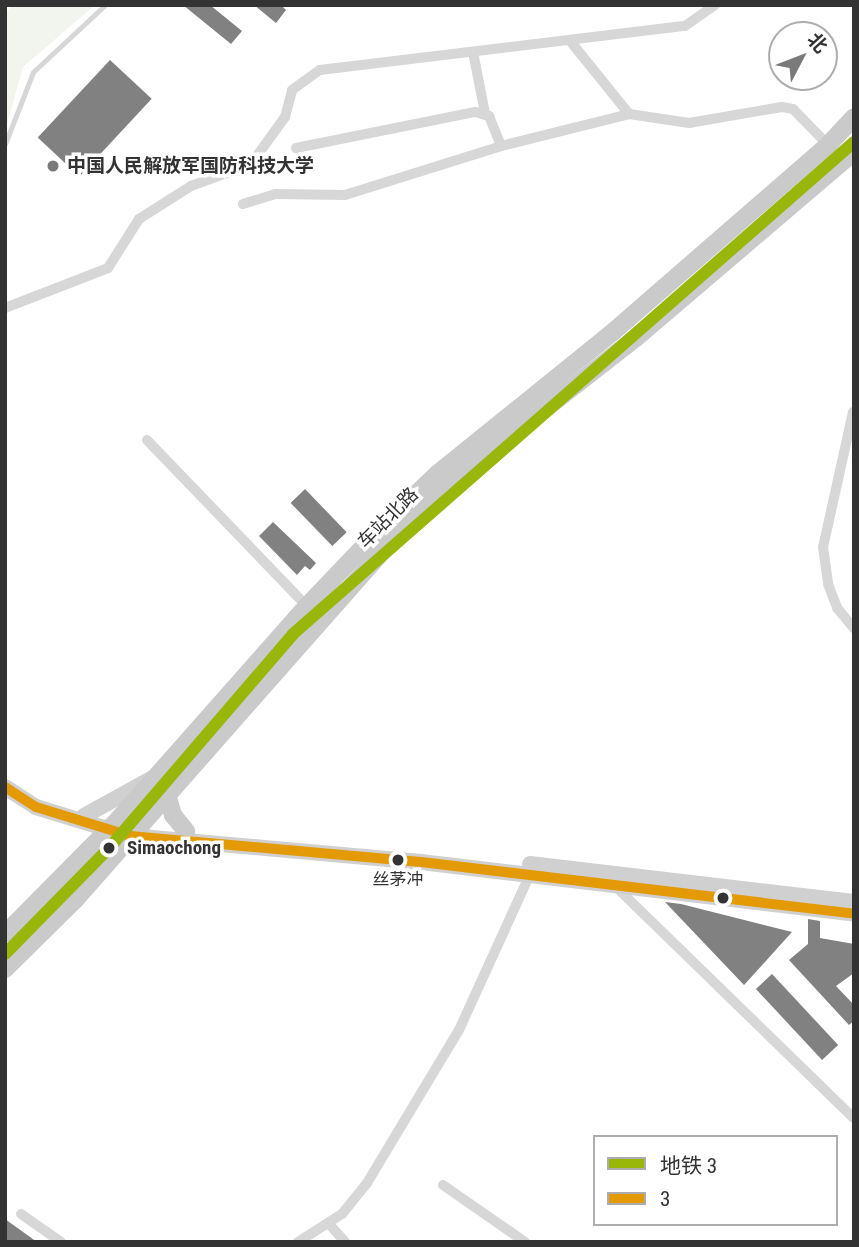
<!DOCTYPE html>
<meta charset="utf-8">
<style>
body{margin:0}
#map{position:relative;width:859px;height:1247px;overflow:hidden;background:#fff;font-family:"Roboto Condensed","Noto Sans SC",sans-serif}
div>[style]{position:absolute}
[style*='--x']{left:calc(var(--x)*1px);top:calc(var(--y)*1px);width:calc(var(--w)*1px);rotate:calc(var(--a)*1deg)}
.green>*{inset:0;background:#f1f5ed}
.building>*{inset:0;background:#818181;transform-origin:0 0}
.lane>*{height:5px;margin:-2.5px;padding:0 2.5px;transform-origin:2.5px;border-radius:2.5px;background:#d7d7d7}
.street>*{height:10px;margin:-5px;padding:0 5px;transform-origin:5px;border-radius:5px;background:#d7d7d7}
.secondary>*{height:16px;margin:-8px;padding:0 8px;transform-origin:8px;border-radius:8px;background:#d0d0d0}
.primary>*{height:18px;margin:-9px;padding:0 9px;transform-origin:9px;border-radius:9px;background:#cacaca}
.bus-1>*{height:10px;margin:-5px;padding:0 5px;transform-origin:5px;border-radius:5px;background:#e39a05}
.metro-1>*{height:12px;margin:-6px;padding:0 6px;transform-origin:6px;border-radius:6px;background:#99b60a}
.dots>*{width:19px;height:19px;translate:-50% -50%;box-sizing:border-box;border:4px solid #fff;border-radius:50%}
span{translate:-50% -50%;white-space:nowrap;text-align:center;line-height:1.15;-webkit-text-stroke:7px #fff;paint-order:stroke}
.bus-label{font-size:17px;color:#333}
.poi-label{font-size:19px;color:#333;font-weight:700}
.left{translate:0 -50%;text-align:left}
.street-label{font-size:19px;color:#333}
.stop-label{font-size:19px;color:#333;font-weight:700}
.frame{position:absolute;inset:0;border:7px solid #333;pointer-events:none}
.legend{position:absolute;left:593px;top:1135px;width:245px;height:91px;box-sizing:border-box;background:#fff;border:2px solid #adadad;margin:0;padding:9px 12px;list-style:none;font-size:21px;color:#333}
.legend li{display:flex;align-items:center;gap:14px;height:35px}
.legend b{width:35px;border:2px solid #adadad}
.north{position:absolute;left:768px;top:21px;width:70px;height:70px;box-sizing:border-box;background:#fff;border:2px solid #adadad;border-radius:50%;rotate:48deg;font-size:19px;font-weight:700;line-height:28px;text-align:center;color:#333}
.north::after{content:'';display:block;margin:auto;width:24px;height:32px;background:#7a7a7a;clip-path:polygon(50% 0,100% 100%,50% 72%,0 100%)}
</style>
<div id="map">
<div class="green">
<div style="clip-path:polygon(12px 5px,95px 5px,23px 67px,5px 131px,5px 14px)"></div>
</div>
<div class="building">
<div style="clip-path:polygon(183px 5px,210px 5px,242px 31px,231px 44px)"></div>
<div style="clip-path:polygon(254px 5px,281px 5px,286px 10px,276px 23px)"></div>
<div style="left:110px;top:60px;width:57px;height:106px;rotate:43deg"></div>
<div style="left:305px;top:489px;width:60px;height:20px;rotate:46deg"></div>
<div style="clip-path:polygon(273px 522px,316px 563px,310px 570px,305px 566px,297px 575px,259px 536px)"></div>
<div style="clip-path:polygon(665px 902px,681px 904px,792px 932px,744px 985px)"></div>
<div style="clip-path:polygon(808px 919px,820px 921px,820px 938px,854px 944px,854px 973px,836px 986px,854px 1005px,854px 1021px,849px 1025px,789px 960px,808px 944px)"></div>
<div style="left:772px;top:974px;width:97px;height:22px;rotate:47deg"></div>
<div style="clip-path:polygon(5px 1219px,37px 1242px,5px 1242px)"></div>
</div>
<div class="lane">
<div style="--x:5;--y:144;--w:77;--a:-68.7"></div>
<div style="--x:33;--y:72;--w:98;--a:-42.9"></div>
</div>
<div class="street">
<div style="--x:571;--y:42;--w:92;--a:51.1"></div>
<div style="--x:473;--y:52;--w:62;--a:78.9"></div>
<div style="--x:296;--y:148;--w:183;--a:-11.4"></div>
<div style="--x:475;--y:112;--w:15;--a:16"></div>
<div style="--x:489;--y:116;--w:32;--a:68"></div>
<div style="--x:501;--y:146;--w:132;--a:-14"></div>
<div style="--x:629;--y:114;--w:61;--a:8.5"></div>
<div style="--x:689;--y:123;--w:94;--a:-9.8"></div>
<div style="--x:782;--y:107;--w:11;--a:10"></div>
<div style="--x:793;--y:109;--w:50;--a:45.8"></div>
<div style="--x:243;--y:204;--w:34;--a:-17"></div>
<div style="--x:275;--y:194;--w:70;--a:0.8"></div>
<div style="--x:345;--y:195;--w:164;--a:-17.4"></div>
<div style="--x:5;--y:308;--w:110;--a:-21.2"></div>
<div style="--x:108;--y:268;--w:58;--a:-57.7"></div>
<div style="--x:139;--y:219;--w:62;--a:-32.4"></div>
<div style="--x:191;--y:186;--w:64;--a:-20.1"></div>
<div style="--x:251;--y:164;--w:58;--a:-54.1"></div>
<div style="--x:285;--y:117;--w:28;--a:-75"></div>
<div style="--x:292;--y:90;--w:34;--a:-36"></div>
<div style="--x:320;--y:70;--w:368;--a:-6.9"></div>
<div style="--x:685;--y:26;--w:37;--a:-35"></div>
<div style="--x:853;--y:412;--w:138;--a:102.5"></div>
<div style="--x:823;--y:547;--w:37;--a:82"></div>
<div style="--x:828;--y:584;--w:26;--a:69"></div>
<div style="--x:837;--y:608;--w:26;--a:50"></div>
<div style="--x:147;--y:440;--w:231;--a:46.1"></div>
<div style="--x:614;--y:885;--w:334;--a:44.2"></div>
<div style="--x:443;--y:1185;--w:100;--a:34.8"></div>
<div style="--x:21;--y:1214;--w:49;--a:35"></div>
<div style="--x:329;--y:1224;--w:24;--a:48"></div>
<div style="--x:298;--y:1242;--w:52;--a:-32.5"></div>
<div style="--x:342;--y:1214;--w:40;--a:-51"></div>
<div style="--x:367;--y:1183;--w:179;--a:-59"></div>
<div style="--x:459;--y:1030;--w:171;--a:-65.5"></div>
</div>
<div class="secondary">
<div style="--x:5;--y:787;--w:37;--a:33"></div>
<div style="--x:36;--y:807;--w:98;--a:17.1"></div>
<div style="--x:130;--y:836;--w:292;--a:5.1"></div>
<div style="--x:421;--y:862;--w:436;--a:6.8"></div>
<div style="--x:84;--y:816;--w:77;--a:-28.9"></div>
<div style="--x:530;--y:864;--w:326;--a:6.7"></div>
</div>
<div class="primary">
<div style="--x:167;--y:794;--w:22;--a:74"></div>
<div style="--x:173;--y:815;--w:21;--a:51"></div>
<div style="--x:5;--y:934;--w:156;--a:-45.3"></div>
<div style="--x:115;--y:823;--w:290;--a:-48.5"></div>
<div style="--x:307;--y:606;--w:123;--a:-46.3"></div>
<div style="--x:392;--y:517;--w:62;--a:-43.7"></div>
<div style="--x:437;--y:474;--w:228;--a:-38.9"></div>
<div style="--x:614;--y:331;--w:284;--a:-41"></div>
<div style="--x:828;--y:145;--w:38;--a:-47"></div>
<div style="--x:5;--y:969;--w:98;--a:-44.6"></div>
<div style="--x:75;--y:900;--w:488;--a:-48.6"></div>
<div style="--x:398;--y:534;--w:100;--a:-42.6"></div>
<div style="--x:472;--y:466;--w:208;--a:-38"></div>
<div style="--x:636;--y:338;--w:287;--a:-40.5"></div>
</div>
<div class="bus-1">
<div style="--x:5;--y:787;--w:37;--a:33"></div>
<div style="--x:36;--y:807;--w:98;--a:17.1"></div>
<div style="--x:130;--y:836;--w:292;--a:5.1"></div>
<div style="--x:421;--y:862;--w:436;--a:6.8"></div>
</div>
<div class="metro-1">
<div style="--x:5;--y:954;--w:150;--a:-45.5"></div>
<div style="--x:110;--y:847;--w:281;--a:-49.3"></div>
<div style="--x:293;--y:634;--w:746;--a:-41.25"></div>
</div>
<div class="dots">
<div style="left:53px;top:166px;background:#7a7a7a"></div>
<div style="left:109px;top:848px;background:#333"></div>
<div style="left:398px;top:860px;background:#333"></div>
<div style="left:723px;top:898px;background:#333"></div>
</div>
<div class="bus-label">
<span style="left:398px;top:880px">丝茅冲</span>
</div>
<div class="poi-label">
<span class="left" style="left:67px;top:166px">中国人民解放军国防科技大学</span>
</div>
<div class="street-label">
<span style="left:388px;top:518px;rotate:-45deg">车站北路</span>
</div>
<div class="stop-label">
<span class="left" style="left:127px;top:848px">Simaochong</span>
</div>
<div class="frame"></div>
<ul class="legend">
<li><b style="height:9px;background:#99b60a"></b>地铁 3</li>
<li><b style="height:9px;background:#e39a05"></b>3</li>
</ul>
<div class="north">北</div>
</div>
